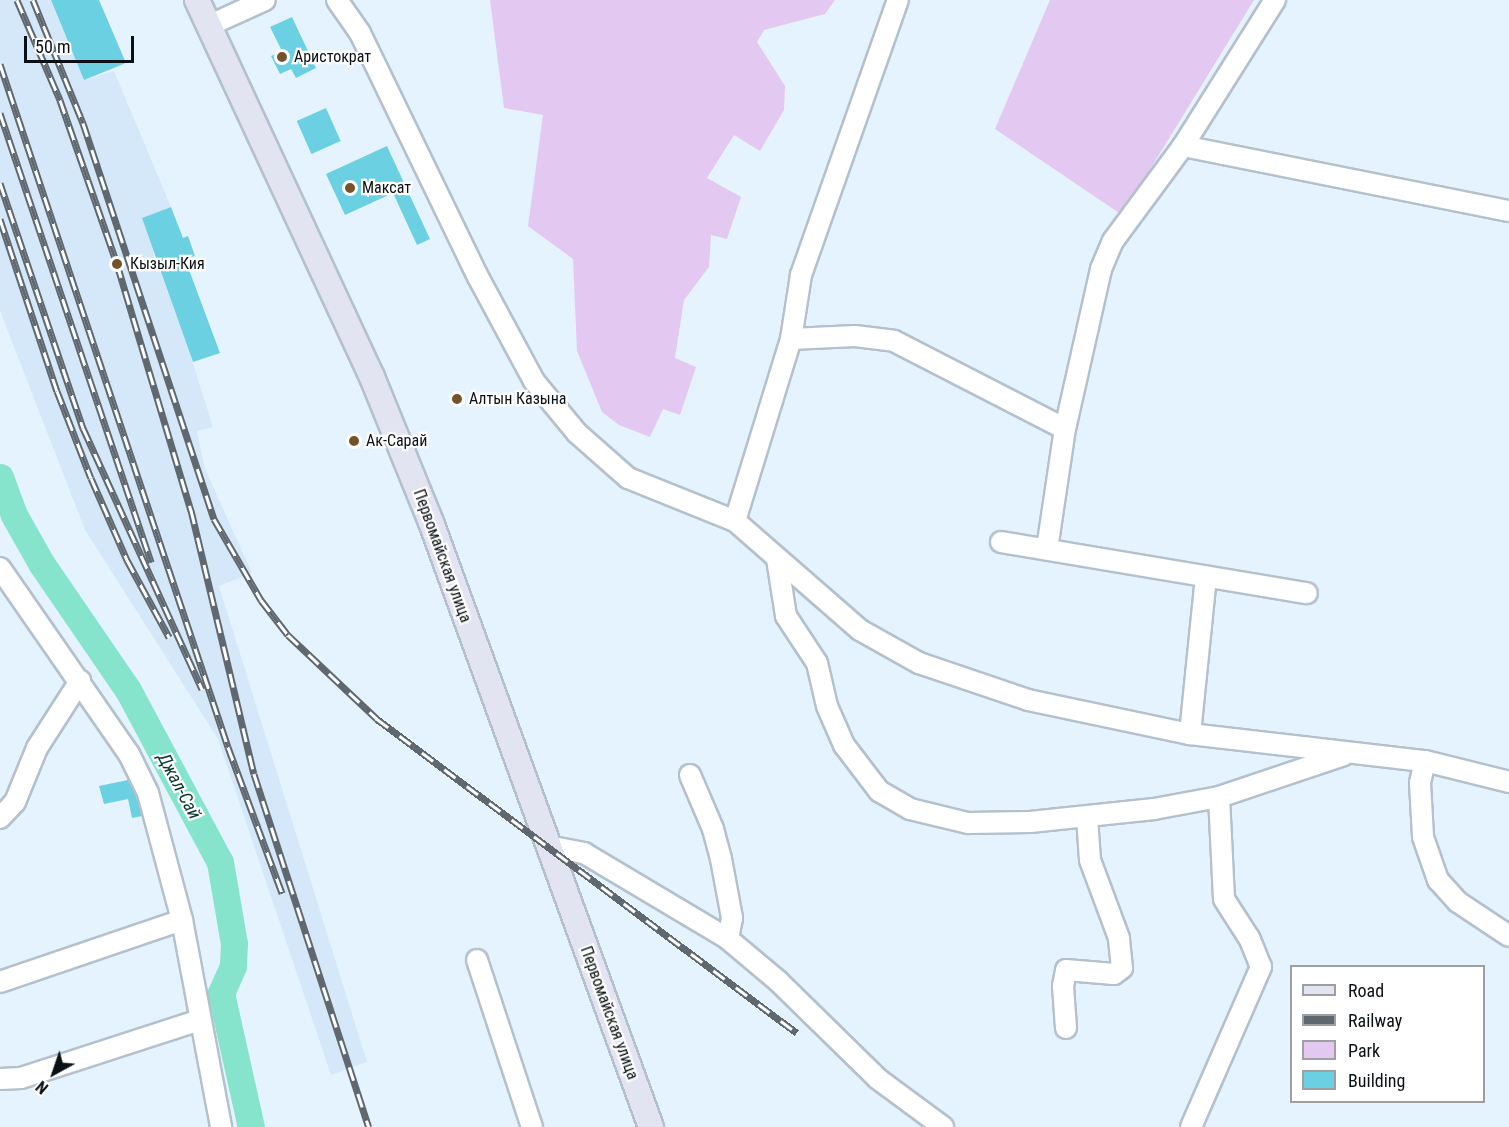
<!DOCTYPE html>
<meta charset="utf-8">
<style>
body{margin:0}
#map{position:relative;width:1509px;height:1127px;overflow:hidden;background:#e5f3ff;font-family:"Roboto Condensed",sans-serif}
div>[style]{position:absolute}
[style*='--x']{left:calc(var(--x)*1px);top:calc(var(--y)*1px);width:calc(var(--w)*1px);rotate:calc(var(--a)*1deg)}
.built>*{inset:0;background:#d4e8f9}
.green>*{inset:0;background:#e3c9f1}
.river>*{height:27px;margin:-13.5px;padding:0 13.5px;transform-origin:13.5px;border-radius:13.5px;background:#85e4cb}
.building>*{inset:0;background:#6bd1e2;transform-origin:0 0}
.roads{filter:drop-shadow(2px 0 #b4c1cd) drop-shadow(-2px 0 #b4c1cd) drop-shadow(0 2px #b4c1cd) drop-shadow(0 -2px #b4c1cd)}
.minor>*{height:20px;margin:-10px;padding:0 10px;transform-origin:10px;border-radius:10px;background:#fff}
.major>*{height:24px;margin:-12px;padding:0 12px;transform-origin:12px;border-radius:12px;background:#e2e4f2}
.rail>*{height:7px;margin-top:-3.5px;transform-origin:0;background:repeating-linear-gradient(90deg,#fff 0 14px,#60686f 0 28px);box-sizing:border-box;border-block:2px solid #60686f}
.dots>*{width:16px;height:16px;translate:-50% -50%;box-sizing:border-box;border:3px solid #fff;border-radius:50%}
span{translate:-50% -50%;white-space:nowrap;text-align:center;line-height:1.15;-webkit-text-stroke:4.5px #fff;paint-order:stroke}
.poi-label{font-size:16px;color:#0b1014}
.left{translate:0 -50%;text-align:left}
.street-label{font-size:16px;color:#0b1014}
.water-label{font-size:18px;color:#07362c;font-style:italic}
.legend{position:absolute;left:1290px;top:965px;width:195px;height:138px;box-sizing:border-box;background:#fff;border:2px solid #9d9fa1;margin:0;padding:8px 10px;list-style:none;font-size:18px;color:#0b1014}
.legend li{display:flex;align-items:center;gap:12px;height:30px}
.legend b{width:30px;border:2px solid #9d9fa1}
.north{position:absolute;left:24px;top:1043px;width:60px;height:60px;-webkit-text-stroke:4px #fff;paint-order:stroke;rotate:220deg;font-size:16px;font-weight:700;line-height:24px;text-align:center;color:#0b1014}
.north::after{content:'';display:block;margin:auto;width:21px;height:27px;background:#0b1014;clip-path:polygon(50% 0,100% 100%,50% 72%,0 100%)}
.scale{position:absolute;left:24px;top:36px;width:110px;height:27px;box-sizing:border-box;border:3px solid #0b1014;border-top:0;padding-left:8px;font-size:18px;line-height:21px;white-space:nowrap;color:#0b1014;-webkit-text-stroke:4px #fff;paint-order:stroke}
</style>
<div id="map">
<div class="built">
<div style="clip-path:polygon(0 0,51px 0,84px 80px,114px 71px,171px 207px,142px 219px,157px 251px,153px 253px,157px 267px,162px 265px,213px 427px,197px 431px,205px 469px,252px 573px,219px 586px,367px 1062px,331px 1075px,218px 739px,85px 530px,0 311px)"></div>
</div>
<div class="green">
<div style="clip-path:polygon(490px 0,835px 0,825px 14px,764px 30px,757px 42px,785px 86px,784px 110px,760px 151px,734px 135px,707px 178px,741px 197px,727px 239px,711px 235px,709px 267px,684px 300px,675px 358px,696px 367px,680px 415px,663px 409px,650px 437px,619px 425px,602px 412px,577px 351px,573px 259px,528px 226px,543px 115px,504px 108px)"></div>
<div style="clip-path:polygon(1050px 0,1254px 0,1122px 215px,995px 129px)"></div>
</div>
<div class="river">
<div style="--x:0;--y:477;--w:40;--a:69.8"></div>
<div style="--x:14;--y:515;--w:55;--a:60.6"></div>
<div style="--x:41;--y:563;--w:154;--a:55.6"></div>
<div style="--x:128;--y:690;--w:195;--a:61.9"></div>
<div style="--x:220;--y:862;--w:83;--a:80.3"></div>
<div style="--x:234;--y:944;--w:22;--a:93"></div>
<div style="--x:233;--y:966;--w:30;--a:114"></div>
<div style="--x:221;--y:993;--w:137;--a:77.4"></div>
</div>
<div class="building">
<div style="clip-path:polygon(51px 0,99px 0,126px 63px,84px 80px)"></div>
<div style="clip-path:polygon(292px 17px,316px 68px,296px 78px,291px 69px,280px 74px,271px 56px,282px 51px,270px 27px)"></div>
<div style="left:326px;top:108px;width:36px;height:32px;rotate:66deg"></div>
<div style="clip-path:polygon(387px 146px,430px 239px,417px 245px,393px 193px,345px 215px,326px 174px)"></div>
<div style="clip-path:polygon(171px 207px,183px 238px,188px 236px,195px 256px,185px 259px,220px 353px,193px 362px,142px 218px)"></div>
<div style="clip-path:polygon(128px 780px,137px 797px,142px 816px,132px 818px,128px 799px,104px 804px,99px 786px)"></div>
</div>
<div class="roads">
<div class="minor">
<div style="--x:337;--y:0;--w:40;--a:55.1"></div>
<div style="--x:360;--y:33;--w:269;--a:64.2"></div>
<div style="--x:477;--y:275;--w:120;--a:61.7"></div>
<div style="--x:534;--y:381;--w:67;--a:50.4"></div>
<div style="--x:577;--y:433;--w:68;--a:41.4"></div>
<div style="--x:628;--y:478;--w:115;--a:21.9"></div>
<div style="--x:735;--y:521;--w:166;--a:41.1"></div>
<div style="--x:860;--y:630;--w:68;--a:29.2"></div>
<div style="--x:919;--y:663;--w:115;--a:18.7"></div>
<div style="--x:1028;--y:700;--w:166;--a:11.9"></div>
<div style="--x:1190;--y:734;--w:237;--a:6.6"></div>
<div style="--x:1425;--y:761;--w:87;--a:14"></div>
<div style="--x:210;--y:25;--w:60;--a:-24.4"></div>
<div style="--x:1183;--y:146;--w:332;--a:11.3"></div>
<div style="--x:791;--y:339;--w:64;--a:-2.7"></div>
<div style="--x:855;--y:336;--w:39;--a:7"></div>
<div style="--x:894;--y:341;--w:192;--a:27.2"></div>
<div style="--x:735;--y:521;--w:190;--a:-72.9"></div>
<div style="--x:791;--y:339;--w:65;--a:-81.1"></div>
<div style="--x:801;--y:275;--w:292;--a:-70.6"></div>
<div style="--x:1001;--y:542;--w:310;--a:9.5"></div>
<div style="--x:1047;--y:549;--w:121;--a:-81.5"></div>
<div style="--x:1065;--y:429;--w:164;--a:-77.3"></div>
<div style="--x:1101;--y:269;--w:30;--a:-67"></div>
<div style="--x:1113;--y:241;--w:118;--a:-53.6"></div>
<div style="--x:1183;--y:146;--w:173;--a:-57.8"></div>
<div style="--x:777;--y:559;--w:58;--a:81"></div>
<div style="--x:786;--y:616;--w:56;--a:56.6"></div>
<div style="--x:817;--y:663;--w:44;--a:76.9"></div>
<div style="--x:827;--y:706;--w:43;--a:66.4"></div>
<div style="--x:844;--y:745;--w:58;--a:52.7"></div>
<div style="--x:879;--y:791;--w:36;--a:30"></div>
<div style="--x:910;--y:809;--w:60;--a:13.6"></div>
<div style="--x:968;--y:823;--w:62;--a:-0.9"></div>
<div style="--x:1030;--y:822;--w:125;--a:-6"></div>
<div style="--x:1154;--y:809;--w:66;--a:-10.5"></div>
<div style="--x:1219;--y:797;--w:132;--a:-18.6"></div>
<div style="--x:0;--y:568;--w:226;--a:55.3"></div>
<div style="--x:129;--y:754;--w:43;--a:64"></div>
<div style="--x:148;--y:793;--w:131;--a:75"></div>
<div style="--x:182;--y:920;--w:211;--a:79.3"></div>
<div style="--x:1190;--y:734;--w:158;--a:-84.2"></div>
<div style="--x:1425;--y:761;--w:23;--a:103"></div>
<div style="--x:1420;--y:783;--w:54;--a:86.8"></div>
<div style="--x:1423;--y:837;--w:46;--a:70.8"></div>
<div style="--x:1438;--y:880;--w:30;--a:48"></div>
<div style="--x:1458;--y:902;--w:61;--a:33.7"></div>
<div style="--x:690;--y:775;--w:59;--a:66.9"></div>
<div style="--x:713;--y:829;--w:31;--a:75"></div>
<div style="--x:721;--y:859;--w:60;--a:79.4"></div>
<div style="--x:732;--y:918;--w:21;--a:101"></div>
<div style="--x:0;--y:818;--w:22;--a:-47"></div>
<div style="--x:15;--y:802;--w:58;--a:-67.8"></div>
<div style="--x:37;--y:748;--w:80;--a:-57.3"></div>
<div style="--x:548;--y:846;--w:37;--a:11"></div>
<div style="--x:584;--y:853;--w:168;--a:30.8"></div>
<div style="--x:728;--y:939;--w:65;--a:40"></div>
<div style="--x:778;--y:981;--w:140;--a:44.4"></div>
<div style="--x:878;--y:1079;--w:81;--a:36.4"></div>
<div style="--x:477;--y:960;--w:176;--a:71.8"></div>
<div style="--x:0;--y:982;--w:192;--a:-18.8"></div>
<div style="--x:1066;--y:1028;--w:42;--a:-94.1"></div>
<div style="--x:1063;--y:986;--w:16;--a:-79"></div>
<div style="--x:1066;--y:970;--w:48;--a:4.8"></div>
<div style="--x:1114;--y:974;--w:10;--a:-37"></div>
<div style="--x:1122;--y:968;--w:30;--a:-96"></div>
<div style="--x:1119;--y:938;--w:83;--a:-110.4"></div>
<div style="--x:1090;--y:860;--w:43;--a:-94"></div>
<div style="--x:0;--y:1079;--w:21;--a:-3"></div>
<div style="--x:21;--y:1078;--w:188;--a:-18"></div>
<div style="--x:1191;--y:1127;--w:175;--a:-66.4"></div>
<div style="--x:1261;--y:967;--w:31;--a:-112"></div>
<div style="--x:1249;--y:938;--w:46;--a:-122.7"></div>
<div style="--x:1224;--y:899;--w:102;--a:-92.8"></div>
</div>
<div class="major">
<div style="--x:197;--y:0;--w:416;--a:65.1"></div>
<div style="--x:372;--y:377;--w:157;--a:67.9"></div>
<div style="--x:431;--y:522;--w:644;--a:70.02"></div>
</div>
</div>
<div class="rail">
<div style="--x:17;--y:0;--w:109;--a:66.7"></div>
<div style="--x:60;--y:100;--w:174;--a:70.8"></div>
<div style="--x:117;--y:264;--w:257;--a:73.3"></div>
<div style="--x:191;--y:510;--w:271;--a:76.6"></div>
<div style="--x:254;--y:774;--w:371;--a:72"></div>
<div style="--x:33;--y:0;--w:133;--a:67.9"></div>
<div style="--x:83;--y:123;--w:417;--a:71.7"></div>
<div style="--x:214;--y:519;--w:94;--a:59.9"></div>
<div style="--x:261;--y:600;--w:44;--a:52.4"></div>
<div style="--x:288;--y:635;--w:122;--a:43.3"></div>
<div style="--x:377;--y:719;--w:524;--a:36.78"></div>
<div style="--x:0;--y:64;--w:720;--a:71.54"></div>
<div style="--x:228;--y:747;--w:156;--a:69.7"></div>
<div style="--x:0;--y:113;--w:474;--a:71.4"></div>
<div style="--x:0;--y:183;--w:259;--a:71.3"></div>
<div style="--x:83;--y:428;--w:287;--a:65.5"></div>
<div style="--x:0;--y:219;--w:181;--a:71.7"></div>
<div style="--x:57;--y:391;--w:93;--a:68.7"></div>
<div style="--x:91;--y:478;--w:90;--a:66.3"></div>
<div style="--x:127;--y:560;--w:88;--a:61.4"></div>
</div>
<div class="dots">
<div style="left:282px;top:57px;background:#74532a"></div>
<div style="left:350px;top:188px;background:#74532a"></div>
<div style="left:117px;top:264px;background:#74532a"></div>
<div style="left:457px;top:399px;background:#74532a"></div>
<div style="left:354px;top:441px;background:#74532a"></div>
</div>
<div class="poi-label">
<span class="left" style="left:294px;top:57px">Аристократ</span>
<span class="left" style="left:362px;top:188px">Максат</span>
<span class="left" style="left:130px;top:264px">Кызыл-Кия</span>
<span class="left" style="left:469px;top:399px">Алтын Казына</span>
<span class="left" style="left:366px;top:441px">Ак-Сарай</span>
</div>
<div class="street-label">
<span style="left:442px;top:556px;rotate:70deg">Первомайская улица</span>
<span style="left:609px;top:1013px;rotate:70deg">Первомайская улица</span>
</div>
<div class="water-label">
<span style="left:179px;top:786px;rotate:62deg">Джал-Сай</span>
</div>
<ul class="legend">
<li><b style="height:8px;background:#e2e4f2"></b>Road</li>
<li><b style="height:8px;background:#60686f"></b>Railway</li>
<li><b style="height:16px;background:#e3c9f1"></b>Park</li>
<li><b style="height:16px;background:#6bd1e2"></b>Building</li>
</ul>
<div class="north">N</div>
<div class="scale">50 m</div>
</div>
